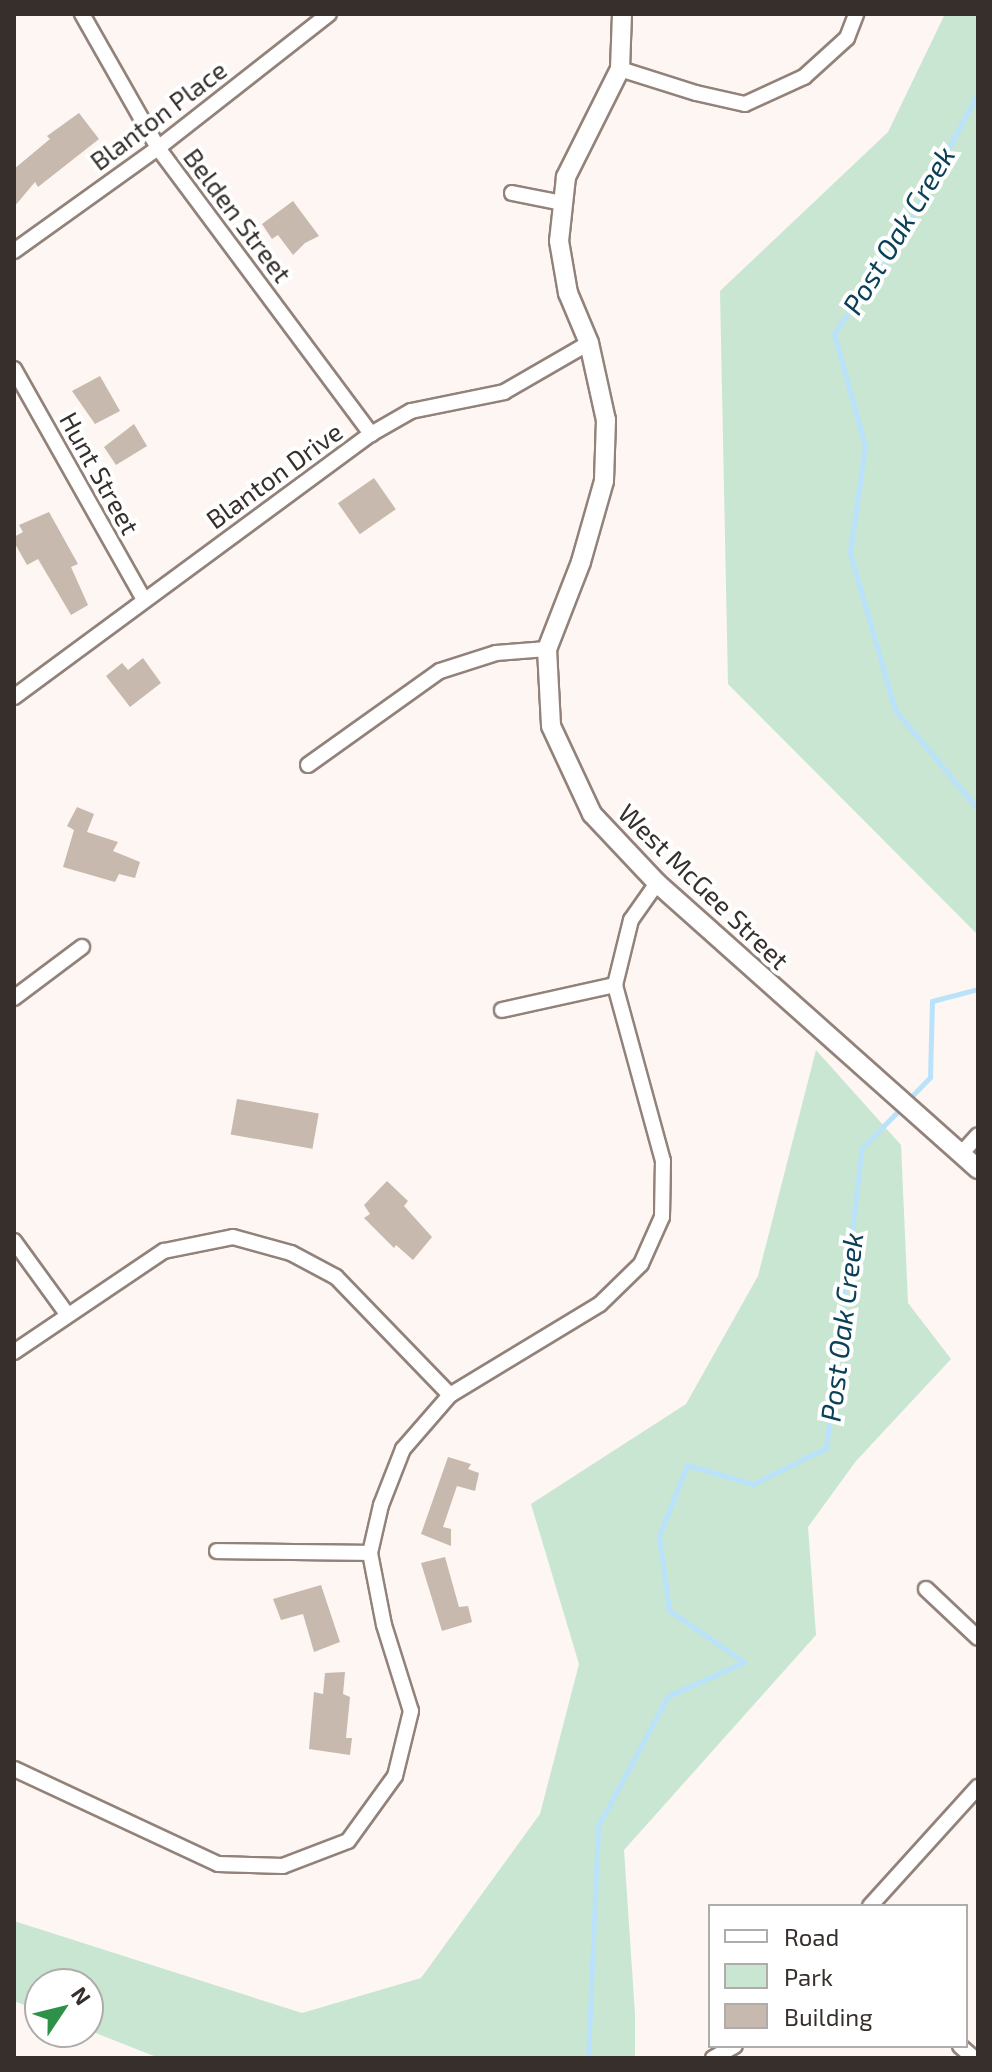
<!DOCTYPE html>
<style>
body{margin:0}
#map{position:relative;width:992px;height:2072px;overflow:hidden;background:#fdf6f2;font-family:"Exo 2",sans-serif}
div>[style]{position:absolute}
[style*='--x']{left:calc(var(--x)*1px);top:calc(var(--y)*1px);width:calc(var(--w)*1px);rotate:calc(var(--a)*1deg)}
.green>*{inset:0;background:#c8e6d1}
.stream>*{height:5px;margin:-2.5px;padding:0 2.5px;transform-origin:2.5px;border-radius:2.5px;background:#bae3fb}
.building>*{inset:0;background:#c7b9ad;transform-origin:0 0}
.roads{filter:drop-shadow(2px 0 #92827a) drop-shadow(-2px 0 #92827a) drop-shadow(0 2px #92827a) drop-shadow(0 -2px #92827a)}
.street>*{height:14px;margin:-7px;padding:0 7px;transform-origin:7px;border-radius:7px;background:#fff}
.secondary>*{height:18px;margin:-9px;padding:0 9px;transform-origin:9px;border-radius:9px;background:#fff}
span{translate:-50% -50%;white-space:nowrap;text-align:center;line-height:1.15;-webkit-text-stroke:8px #fff;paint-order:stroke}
.street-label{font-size:26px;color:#362f2c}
.water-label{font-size:28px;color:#0b4059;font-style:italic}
.frame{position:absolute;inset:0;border:16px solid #362f2c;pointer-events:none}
.legend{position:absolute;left:708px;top:1904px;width:260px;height:144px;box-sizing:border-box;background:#fff;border:2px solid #afacab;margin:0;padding:10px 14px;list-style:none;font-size:24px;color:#362f2c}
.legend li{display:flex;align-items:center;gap:16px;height:40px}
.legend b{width:40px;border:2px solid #afacab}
.north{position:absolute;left:24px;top:1968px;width:80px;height:80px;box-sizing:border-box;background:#fff;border:2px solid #afacab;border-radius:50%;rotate:55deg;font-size:22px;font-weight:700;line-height:32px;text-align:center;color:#362f2c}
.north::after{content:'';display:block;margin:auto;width:28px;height:36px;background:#2d9247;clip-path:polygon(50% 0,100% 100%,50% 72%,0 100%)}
</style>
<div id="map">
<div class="green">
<div style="clip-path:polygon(945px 14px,978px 14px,978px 935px,728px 684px,720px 291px,888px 132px)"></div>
<div style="clip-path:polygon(816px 1050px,901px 1145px,908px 1303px,951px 1359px,856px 1461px,808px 1527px,816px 1635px,624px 1850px,635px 2014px,635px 2058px,159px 2058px,88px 2030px,88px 1984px,40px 1984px,40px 2011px,14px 2001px,14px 1921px,302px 2013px,421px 1978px,540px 1814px,579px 1664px,531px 1504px,686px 1404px,758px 1276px)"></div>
</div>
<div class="stream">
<div style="--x:978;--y:93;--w:154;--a:118.2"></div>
<div style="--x:905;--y:229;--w:127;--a:124.1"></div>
<div style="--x:834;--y:334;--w:116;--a:74.5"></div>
<div style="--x:865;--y:446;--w:108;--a:98"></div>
<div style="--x:850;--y:553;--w:163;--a:74"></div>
<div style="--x:895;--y:710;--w:129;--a:50"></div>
<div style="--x:908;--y:1100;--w:32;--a:-46"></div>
<div style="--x:930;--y:1077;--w:76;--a:-88.5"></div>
<div style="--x:932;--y:1001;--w:48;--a:-14.6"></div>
<div style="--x:588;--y:2058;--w:232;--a:-87.5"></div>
<div style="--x:598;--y:1826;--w:148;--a:-61.7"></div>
<div style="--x:668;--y:1696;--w:83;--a:-24.1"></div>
<div style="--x:744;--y:1662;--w:91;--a:-145.3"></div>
<div style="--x:669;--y:1610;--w:75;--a:-97.7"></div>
<div style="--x:659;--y:1536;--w:76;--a:-68.5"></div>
<div style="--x:687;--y:1465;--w:69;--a:16.1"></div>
<div style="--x:753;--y:1484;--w:81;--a:-26.3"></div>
<div style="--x:826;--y:1448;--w:302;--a:-83.2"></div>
<div style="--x:862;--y:1148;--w:57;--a:-45.7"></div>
</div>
<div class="building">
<div style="clip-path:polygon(79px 113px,99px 139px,38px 187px,35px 182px,14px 207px,14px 169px,50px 139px,47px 136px)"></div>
<div style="clip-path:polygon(293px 201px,319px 236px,305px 243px,293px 255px,278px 235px,272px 239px,262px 224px)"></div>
<div style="clip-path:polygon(100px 376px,120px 411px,95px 424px,72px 391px)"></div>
<div style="clip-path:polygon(134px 424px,147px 446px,116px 465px,104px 447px)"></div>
<div style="left:374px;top:478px;width:38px;height:44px;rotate:55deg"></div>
<div style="clip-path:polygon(49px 512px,78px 564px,71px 567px,88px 605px,71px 615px,38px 559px,27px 565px,14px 542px,14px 537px,23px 532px,19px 525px)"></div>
<div style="clip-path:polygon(143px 658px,161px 683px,130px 707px,106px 676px,122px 663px,128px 670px)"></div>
<div style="clip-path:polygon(77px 807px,94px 814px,87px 832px,118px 842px,113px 851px,140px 862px,135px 878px,119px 874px,115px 882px,63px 867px,74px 830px,67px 826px)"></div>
<div style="left:237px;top:1099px;width:83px;height:36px;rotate:10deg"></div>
<div style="clip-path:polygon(387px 1181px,408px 1201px,404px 1206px,432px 1237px,413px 1260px,396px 1245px,394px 1248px,364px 1218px,370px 1214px,364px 1205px)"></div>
<div style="clip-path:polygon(448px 1457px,471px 1464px,468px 1469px,479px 1473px,475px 1491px,457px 1486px,443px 1527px,451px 1529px,451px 1546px,421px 1534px)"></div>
<div style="clip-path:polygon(445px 1557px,459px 1607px,468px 1606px,472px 1622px,442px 1631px,421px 1563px)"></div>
<div style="clip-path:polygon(321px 1585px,340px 1642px,314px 1652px,303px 1614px,281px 1620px,273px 1599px)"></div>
<div style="clip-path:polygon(345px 1672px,343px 1694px,350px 1697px,346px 1738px,352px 1738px,350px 1755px,309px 1749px,314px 1692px,323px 1694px,325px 1673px)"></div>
</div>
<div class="roads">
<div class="street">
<div style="--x:82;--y:14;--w:154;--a:60.4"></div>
<div style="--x:158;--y:148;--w:357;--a:53.3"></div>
<div style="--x:620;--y:69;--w:80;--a:17.5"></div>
<div style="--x:696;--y:93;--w:50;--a:12.7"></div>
<div style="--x:745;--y:104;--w:65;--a:-24.6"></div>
<div style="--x:804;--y:77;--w:58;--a:-42.2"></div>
<div style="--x:847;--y:38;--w:26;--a:-69"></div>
<div style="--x:512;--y:193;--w:52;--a:11.1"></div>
<div style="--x:14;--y:251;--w:177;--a:-35.6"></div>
<div style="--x:158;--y:148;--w:217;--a:-38.1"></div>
<div style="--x:14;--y:369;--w:265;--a:60.6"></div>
<div style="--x:14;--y:697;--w:443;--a:-36.4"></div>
<div style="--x:371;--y:434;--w:46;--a:-29.9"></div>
<div style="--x:411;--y:411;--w:95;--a:-11.5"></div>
<div style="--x:504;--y:392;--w:98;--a:-30"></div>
<div style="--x:308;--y:765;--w:162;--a:-35.5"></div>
<div style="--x:440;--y:671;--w:59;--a:-17.8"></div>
<div style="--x:496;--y:653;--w:51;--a:-4.5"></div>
<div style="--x:14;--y:998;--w:85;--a:-36.9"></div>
<div style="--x:502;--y:1010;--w:116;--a:-12.5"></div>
<div style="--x:961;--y:1154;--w:25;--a:-48"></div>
<div style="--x:14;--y:1241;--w:90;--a:54"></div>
<div style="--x:14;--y:1352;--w:181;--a:-34"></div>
<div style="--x:164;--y:1251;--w:70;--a:-11.5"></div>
<div style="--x:233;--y:1237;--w:60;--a:15.4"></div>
<div style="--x:291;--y:1253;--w:51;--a:28.1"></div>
<div style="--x:336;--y:1277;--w:164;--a:46"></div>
<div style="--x:450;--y:1395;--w:72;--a:131"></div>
<div style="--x:403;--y:1449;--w:60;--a:111.4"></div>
<div style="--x:381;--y:1505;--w:49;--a:102.9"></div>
<div style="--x:370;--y:1553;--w:73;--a:79"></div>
<div style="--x:384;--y:1625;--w:90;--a:72.6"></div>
<div style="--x:411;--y:1711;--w:67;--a:103.8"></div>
<div style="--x:395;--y:1776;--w:80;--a:125.9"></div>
<div style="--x:348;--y:1841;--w:70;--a:159"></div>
<div style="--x:283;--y:1866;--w:65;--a:-178.2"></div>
<div style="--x:218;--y:1864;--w:225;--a:-155"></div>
<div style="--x:450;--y:1395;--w:175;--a:-31.2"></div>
<div style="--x:600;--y:1304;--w:57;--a:-44.3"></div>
<div style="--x:641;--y:1264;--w:51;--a:-65.9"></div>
<div style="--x:662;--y:1217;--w:56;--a:-89"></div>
<div style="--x:663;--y:1161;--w:182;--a:-105.3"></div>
<div style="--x:615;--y:985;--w:67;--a:-76.2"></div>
<div style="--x:631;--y:920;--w:45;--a:-54.9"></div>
<div style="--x:217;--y:1551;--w:153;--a:0.7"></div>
<div style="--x:926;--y:1589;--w:71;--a:43.3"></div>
<div style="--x:870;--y:1906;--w:161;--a:-47.8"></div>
<div style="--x:960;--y:2046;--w:18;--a:41"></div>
<div style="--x:713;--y:2058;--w:25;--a:-29"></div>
</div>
<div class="secondary">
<div style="--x:622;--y:14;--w:55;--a:92.1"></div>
<div style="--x:620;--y:69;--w:121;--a:116.6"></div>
<div style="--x:566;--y:177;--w:64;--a:96.2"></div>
<div style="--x:559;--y:241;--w:53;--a:80.2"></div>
<div style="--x:568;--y:293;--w:54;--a:67.2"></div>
<div style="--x:589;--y:343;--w:79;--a:77.6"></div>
<div style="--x:606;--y:420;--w:61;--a:91.9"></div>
<div style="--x:604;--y:481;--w:84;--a:105.9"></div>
<div style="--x:581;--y:562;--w:93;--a:111.3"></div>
<div style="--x:547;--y:649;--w:77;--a:87"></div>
<div style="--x:551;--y:726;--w:97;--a:65"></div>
<div style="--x:592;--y:814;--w:95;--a:46.7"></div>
<div style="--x:657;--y:883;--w:430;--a:41.7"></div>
</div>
</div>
<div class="street-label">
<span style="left:158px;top:115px;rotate:-37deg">Blanton Place</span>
<span style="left:238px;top:215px;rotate:53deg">Belden Street</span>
<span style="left:100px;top:473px;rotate:61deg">Hunt Street</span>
<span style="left:274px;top:475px;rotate:-36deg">Blanton Drive</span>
<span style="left:704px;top:886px;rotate:44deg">West McGee Street</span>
</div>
<div class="water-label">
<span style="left:898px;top:230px;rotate:-59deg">Post Oak Creek</span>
<span style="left:841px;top:1327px;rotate:-83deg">Post Oak Creek</span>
</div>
<div class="frame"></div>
<ul class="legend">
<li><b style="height:10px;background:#fff"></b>Road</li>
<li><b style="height:22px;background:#c8e6d1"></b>Park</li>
<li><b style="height:22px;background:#c7b9ad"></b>Building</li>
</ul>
<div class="north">N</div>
</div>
